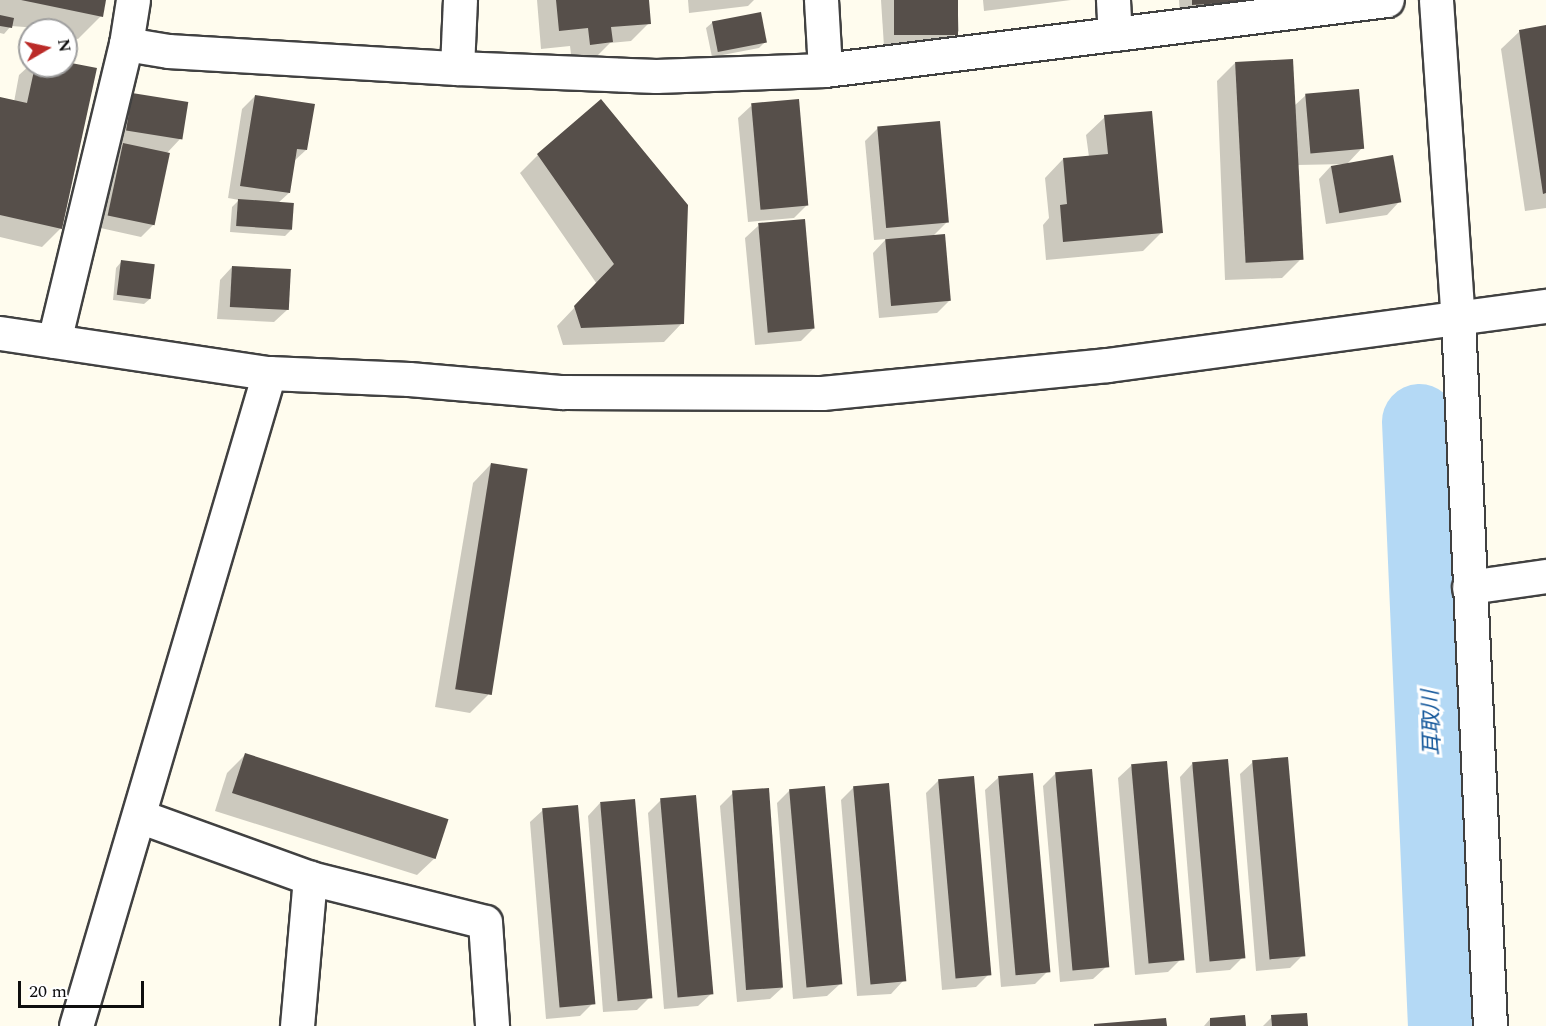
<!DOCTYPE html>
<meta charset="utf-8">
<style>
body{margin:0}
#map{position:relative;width:1546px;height:1026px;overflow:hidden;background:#fffcee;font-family:Spectral,"Noto Sans JP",serif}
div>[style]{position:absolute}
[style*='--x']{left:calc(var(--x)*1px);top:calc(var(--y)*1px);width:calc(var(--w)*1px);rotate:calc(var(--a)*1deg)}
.shadow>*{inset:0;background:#0003}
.river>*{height:75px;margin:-37.5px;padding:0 37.5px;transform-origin:37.5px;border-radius:37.5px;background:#b4d9f5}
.building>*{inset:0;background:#564f4a;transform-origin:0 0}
.roads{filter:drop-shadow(2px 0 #414141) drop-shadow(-2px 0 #414141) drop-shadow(0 2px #414141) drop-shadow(0 -2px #414141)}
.minor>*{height:33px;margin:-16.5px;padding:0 16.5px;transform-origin:16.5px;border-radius:16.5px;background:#fff}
.tertiary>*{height:33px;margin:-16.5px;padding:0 16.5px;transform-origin:16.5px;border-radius:16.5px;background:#fff}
span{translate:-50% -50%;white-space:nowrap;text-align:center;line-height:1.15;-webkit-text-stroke:6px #fff;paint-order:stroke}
.water-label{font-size:22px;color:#195b9d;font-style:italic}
.north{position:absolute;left:18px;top:18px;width:60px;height:60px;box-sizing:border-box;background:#fff;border:2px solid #9f9f9f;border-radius:50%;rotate:81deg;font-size:16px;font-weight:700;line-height:24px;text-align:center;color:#0e0e0e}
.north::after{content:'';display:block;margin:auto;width:21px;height:27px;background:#bb2b28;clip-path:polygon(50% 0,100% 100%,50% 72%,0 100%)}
.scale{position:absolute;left:18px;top:981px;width:126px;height:27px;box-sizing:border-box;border:3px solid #0e0e0e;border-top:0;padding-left:8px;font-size:18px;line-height:21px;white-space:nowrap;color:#0e0e0e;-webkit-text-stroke:4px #fff;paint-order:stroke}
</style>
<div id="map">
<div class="shadow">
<div style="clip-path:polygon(0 0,104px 0,101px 16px,78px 39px,66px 37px,66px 30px,11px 26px,4px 34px,0 33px)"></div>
<div style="clip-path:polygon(537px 0,647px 0,649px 23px,631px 41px,610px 43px,593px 60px,572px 63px,570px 46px,541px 49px)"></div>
<div style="clip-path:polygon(688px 0,754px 0,748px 6px,689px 13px)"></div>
<div style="clip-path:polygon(881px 0,957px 0,959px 31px,946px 43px,884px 47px)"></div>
<div style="clip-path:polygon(983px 0,1071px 0,984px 11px)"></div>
<div style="clip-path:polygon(1179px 0,1251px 0,1251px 1px,1180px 17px)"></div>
<div style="clip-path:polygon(713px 22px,765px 42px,759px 48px,712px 57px,706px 28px)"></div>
<div style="clip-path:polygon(1546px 27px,1546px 208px,1525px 211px,1501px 49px,1520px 31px)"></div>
<div style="clip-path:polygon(66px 63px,95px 69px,61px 228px,42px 247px,0 237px,0 99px,14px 102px,19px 75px,30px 65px)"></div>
<div style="clip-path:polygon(1235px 63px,1294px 106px,1306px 95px,1362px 148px,1347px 164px,1297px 165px,1301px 259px,1282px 278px,1225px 280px,1217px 81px)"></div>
<div style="clip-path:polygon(132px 95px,181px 138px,166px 154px,154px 224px,141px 237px,96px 227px,110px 157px,123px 144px,114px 143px,119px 108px)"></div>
<div style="clip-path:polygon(255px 96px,306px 150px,293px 162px,289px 193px,278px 203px,291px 230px,285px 236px,230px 232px,232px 207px,239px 200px,228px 198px,242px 109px)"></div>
<div style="clip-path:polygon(751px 106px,807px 205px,794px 218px,748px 222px,738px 118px)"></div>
<div style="clip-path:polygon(1105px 117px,1161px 233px,1143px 251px,1046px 260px,1043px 225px,1049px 218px,1045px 178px,1063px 159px,1089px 157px,1086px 135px)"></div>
<div style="clip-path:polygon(878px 128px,947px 222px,933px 236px,950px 300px,937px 313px,879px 318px,873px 253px,886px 239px,874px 240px,865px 141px)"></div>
<div style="clip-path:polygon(538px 155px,682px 323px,664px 342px,563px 345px,557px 326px,597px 284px,520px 173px)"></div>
<div style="clip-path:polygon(1331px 166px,1399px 202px,1387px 215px,1326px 224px,1319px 179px)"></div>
<div style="clip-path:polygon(758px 226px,814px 328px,801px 341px,755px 345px,745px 238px)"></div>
<div style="clip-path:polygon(122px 261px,151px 298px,144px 304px,113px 300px,116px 268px)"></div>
<div style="clip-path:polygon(232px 267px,287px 310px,274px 322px,217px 319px,220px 280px)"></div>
<div style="clip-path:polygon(491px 464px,488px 695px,470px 713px,435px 707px,473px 483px)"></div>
<div style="clip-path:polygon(245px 755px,436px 857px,417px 875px,215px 811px,227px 773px)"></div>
<div style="clip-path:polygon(1253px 762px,1303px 955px,1290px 968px,1256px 971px,1240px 774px)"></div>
<div style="clip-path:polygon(1192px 764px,1242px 958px,1230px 970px,1196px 973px,1180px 777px)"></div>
<div style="clip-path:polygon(1131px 766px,1181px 959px,1168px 972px,1135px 975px,1118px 778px)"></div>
<div style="clip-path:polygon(1056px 773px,1106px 967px,1093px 979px,1060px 982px,1043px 786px)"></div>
<div style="clip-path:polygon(998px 778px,1047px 972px,1035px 984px,1001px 987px,985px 790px)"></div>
<div style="clip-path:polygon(939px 780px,989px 974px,976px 987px,942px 990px,926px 793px)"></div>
<div style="clip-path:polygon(854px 787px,903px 981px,891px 994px,857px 996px,841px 800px)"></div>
<div style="clip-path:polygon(790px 790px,840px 984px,827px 996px,793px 999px,777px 803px)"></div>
<div style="clip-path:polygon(733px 793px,783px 987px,770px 999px,737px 1002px,720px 806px)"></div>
<div style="clip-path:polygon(661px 800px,711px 994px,698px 1006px,664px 1009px,648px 813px)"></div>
<div style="clip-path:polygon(600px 803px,650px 997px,637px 1010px,603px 1012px,588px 816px)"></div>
<div style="clip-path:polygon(543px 810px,593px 1003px,580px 1016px,546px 1019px,530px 822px)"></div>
<div style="clip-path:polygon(1272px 1017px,1306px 1026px,1263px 1026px)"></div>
<div style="clip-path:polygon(1210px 1019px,1244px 1026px,1204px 1026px)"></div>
</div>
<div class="river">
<div style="--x:1419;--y:421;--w:606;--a:87.54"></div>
</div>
<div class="building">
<div style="clip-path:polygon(21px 0,106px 0,103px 17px)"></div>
<div style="clip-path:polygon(556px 0,649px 0,651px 24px,611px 27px,613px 42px,590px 45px,588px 28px,559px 31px)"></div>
<div style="left:894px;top:0;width:64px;height:35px"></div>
<div style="clip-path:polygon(1192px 0,1243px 0,1243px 2px,1192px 5px)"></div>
<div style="left:761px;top:12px;width:31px;height:50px;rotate:79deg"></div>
<div style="clip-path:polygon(0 15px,14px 18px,12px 28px,0 26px)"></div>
<div style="clip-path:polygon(1546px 25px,1546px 193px,1543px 194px,1519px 30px)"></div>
<div style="left:1293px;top:59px;width:201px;height:58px;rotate:87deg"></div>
<div style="clip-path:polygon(66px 62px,97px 68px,62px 229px,0 215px,0 97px,27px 103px,35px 66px,66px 66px)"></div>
<div style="left:1359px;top:89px;width:60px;height:54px;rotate:85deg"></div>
<div style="left:132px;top:93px;width:57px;height:38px;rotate:9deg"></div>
<div style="clip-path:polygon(255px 95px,315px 104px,307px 150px,297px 149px,290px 193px,240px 186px)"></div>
<div style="clip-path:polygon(601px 99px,688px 205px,684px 324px,581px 328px,574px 306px,614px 264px,537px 154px)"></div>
<div style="left:799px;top:99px;width:107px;height:48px;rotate:85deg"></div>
<div style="clip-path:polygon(1152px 111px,1163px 233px,1063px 242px,1060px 205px,1067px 204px,1063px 158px,1108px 154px,1104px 115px)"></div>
<div style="left:940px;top:121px;width:102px;height:63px;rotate:85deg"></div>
<div style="left:123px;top:143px;width:48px;height:74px;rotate:12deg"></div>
<div style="left:1393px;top:155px;width:48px;height:63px;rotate:80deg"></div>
<div style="left:238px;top:199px;width:56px;height:27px;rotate:4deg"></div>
<div style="left:805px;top:219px;width:110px;height:47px;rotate:85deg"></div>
<div style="left:945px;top:234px;width:67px;height:60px;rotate:85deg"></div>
<div style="left:121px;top:260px;width:34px;height:35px;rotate:7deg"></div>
<div style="left:232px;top:266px;width:59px;height:41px;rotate:3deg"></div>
<div style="left:491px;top:463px;width:37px;height:229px;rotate:9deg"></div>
<div style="left:245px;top:753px;width:214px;height:42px;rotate:18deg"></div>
<div style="left:1288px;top:757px;width:200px;height:36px;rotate:85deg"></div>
<div style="left:1228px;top:759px;width:200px;height:36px;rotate:85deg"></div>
<div style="left:1167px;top:761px;width:200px;height:36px;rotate:85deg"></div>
<div style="left:1092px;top:769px;width:199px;height:37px;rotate:85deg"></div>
<div style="left:1033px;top:773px;width:200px;height:35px;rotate:85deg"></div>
<div style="left:974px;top:776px;width:200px;height:36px;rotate:85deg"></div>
<div style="left:889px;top:783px;width:199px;height:36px;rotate:85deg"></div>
<div style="left:825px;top:786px;width:199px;height:36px;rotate:85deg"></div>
<div style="left:769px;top:788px;width:200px;height:37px;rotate:86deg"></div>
<div style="left:696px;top:795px;width:200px;height:36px;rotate:85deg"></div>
<div style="left:635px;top:799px;width:200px;height:35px;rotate:85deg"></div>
<div style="left:578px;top:805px;width:200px;height:36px;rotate:85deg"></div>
<div style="clip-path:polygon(1307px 1013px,1308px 1026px,1272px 1026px,1271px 1015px)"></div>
<div style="clip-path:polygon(1245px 1015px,1246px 1026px,1210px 1026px,1210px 1018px)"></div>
<div style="clip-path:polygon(1166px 1018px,1167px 1026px,1094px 1026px,1094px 1024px)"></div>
</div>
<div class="roads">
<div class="minor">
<div style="--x:821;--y:0;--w:70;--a:86.7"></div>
<div style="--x:1113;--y:0;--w:34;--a:87"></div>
<div style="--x:1436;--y:0;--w:320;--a:86.1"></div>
<div style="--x:1458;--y:319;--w:708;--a:87.41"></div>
<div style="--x:126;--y:44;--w:43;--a:9.5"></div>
<div style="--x:168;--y:51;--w:289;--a:3.4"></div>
<div style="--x:457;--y:68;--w:199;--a:2.3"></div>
<div style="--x:656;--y:76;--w:169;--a:-2"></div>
<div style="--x:825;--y:70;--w:566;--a:-7.1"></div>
<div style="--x:457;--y:68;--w:68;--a:-87.5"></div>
<div style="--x:54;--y:341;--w:306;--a:-76.4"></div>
<div style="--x:126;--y:44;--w:45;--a:-81"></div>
<div style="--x:1469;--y:587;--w:78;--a:-8.1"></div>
<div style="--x:139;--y:816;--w:182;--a:19.9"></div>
<div style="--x:310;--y:878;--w:180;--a:14.1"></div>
<div style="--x:485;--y:922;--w:104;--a:86.1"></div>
<div style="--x:76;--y:1026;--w:681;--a:-73.53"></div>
<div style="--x:297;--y:1026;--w:149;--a:-85"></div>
</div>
<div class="tertiary">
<div style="--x:0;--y:333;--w:272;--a:8.5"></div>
<div style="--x:269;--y:373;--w:140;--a:2.5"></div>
<div style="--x:409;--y:379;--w:154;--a:4.9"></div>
<div style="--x:562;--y:392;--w:260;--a:0.2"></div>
<div style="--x:822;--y:393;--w:287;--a:-5.6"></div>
<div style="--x:1108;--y:365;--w:442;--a:-7.7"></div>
</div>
</div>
<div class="water-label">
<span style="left:1432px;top:723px;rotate:-92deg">耳取川</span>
</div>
<div class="north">N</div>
<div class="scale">20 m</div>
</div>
